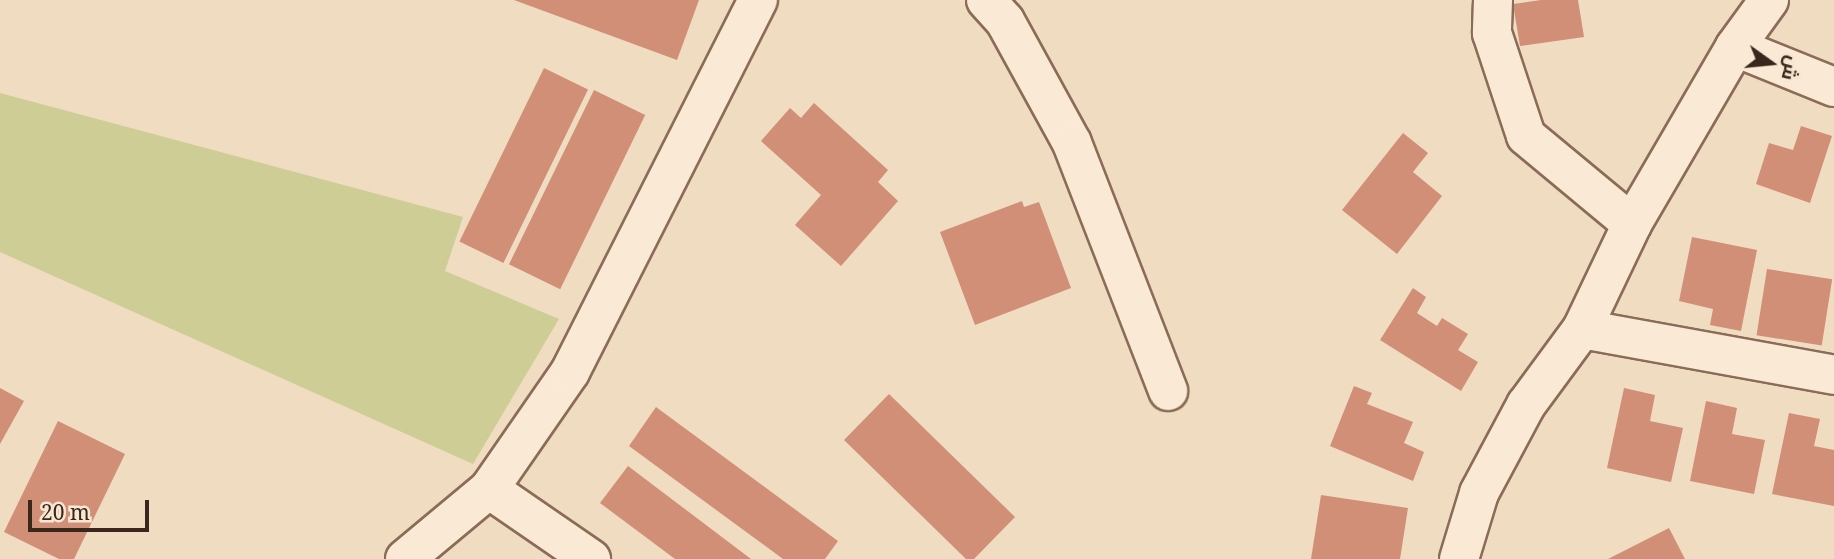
<!DOCTYPE html>
<meta charset="utf-8">
<style>
body{margin:0}
#map{position:relative;width:1834px;height:559px;overflow:hidden;background:#f0dcc1;font-family:"Noto Serif",Cairo,serif}
div>[style]{position:absolute}
[style*='--x']{left:calc(var(--x)*1px);top:calc(var(--y)*1px);width:calc(var(--w)*1px);rotate:calc(var(--a)*1deg)}
.green>*{inset:0;background:#cecd95}
.building>*{inset:0;background:#d08f76;transform-origin:0 0}
.roads{filter:drop-shadow(2px 0 #8a6c58) drop-shadow(-2px 0 #8a6c58) drop-shadow(0 2px #8a6c58) drop-shadow(0 -2px #8a6c58)}
.minor>*{height:38px;margin:-19px;padding:0 19px;transform-origin:19px;border-radius:19px;background:#faead5}
.tertiary>*{height:38px;margin:-19px;padding:0 19px;transform-origin:19px;border-radius:19px;background:#faead5}
span{translate:-50% -50%;white-space:nowrap;text-align:center;line-height:1.15;-webkit-text-stroke:5px #f7e7d1;paint-order:stroke}
.north{position:absolute;left:1736px;top:28px;width:70px;height:70px;-webkit-text-stroke:5px #f7e7d1;paint-order:stroke;rotate:105deg;font-size:19px;font-weight:700;line-height:28px;text-align:center;color:#39271d}
.north::after{content:'';display:block;margin:auto;width:24px;height:32px;background:#39271d;clip-path:polygon(50% 0,100% 100%,50% 72%,0 100%)}
.scale{position:absolute;left:28px;top:500px;width:121px;height:32px;box-sizing:border-box;border:4px solid #39271d;border-top:0;padding-left:9px;font-size:21px;line-height:24px;white-space:nowrap;color:#39271d;-webkit-text-stroke:5px #f7e7d1;paint-order:stroke}
</style>
<div id="map">
<div class="green">
<div style="clip-path:polygon(0 93px,463px 217px,445px 271px,559px 319px,473px 464px,0 252px)"></div>
</div>
<div class="building">
<div style="clip-path:polygon(514px 0,699px 0,677px 60px)"></div>
<div style="clip-path:polygon(1541px 0,1578px 0,1584px 37px,1520px 46px,1513px 4px)"></div>
<div style="left:544px;top:68px;width:49px;height:193px;rotate:26deg"></div>
<div style="left:594px;top:90px;width:57px;height:194px;rotate:26deg"></div>
<div style="clip-path:polygon(814px 103px,888px 170px,878px 182px,898px 201px,841px 266px,795px 225px,821px 195px,761px 141px,790px 108px,801px 118px)"></div>
<div style="clip-path:polygon(1801px 126px,1832px 136px,1810px 203px,1756px 184px,1769px 143px,1793px 150px)"></div>
<div style="clip-path:polygon(1403px 133px,1428px 153px,1413px 172px,1442px 196px,1397px 254px,1342px 210px)"></div>
<div style="clip-path:polygon(1022px 201px,1024px 207px,1039px 202px,1071px 288px,975px 325px,940px 232px)"></div>
<div style="clip-path:polygon(1692px 237px,1757px 250px,1741px 331px,1710px 325px,1713px 309px,1679px 301px)"></div>
<div style="left:1767px;top:269px;width:66px;height:67px;rotate:9deg"></div>
<div style="clip-path:polygon(1413px 288px,1426px 297px,1417px 313px,1437px 326px,1442px 318px,1468px 334px,1458px 350px,1478px 362px,1461px 391px,1380px 340px)"></div>
<div style="clip-path:polygon(1354px 386px,1372px 393px,1367px 404px,1413px 422px,1404px 443px,1424px 452px,1413px 481px,1330px 446px)"></div>
<div style="clip-path:polygon(0 388px,24px 401px,0 444px)"></div>
<div style="clip-path:polygon(1624px 388px,1655px 395px,1650px 421px,1683px 428px,1671px 482px,1607px 468px)"></div>
<div style="clip-path:polygon(889px 394px,1015px 517px,974px 559px,966px 559px,844px 440px)"></div>
<div style="clip-path:polygon(1706px 401px,1737px 408px,1732px 434px,1765px 440px,1754px 494px,1690px 481px)"></div>
<div style="clip-path:polygon(656px 407px,838px 541px,825px 559px,783px 559px,629px 446px)"></div>
<div style="clip-path:polygon(1789px 413px,1820px 419px,1814px 446px,1834px 450px,1834px 506px,1772px 494px)"></div>
<div style="clip-path:polygon(58px 421px,125px 454px,74px 559px,59px 559px,4px 532px)"></div>
<div style="clip-path:polygon(628px 466px,751px 559px,675px 559px,600px 503px)"></div>
<div style="clip-path:polygon(1321px 495px,1408px 508px,1400px 559px,1311px 559px)"></div>
<div style="clip-path:polygon(1669px 528px,1685px 559px,1608px 559px)"></div>
</div>
<div class="roads">
<div class="minor">
<div style="--x:986;--y:0;--w:28;--a:48"></div>
<div style="--x:1005;--y:21;--w:139;--a:61.2"></div>
<div style="--x:1072;--y:143;--w:266;--a:68.8"></div>
<div style="--x:1493;--y:0;--w:33;--a:92"></div>
<div style="--x:1492;--y:33;--w:108;--a:71.7"></div>
<div style="--x:1526;--y:136;--w:138;--a:39.7"></div>
<div style="--x:1735;--y:47;--w:107;--a:22"></div>
<div style="--x:1582;--y:329;--w:116;--a:-64.5"></div>
<div style="--x:1632;--y:224;--w:205;--a:-59.8"></div>
<div style="--x:1735;--y:47;--w:58;--a:-54.1"></div>
<div style="--x:489;--y:489;--w:124;--a:34.5"></div>
<div style="--x:1459;--y:559;--w:69;--a:-73.1"></div>
<div style="--x:1479;--y:493;--w:100;--a:-61.9"></div>
<div style="--x:1526;--y:405;--w:94;--a:-53.6"></div>
<div style="--x:1582;--y:329;--w:256;--a:10.3"></div>
</div>
<div class="tertiary">
<div style="--x:405;--y:559;--w:109;--a:-39.8"></div>
<div style="--x:489;--y:489;--w:142;--a:-55.3"></div>
<div style="--x:570;--y:372;--w:417;--a:-63.2"></div>
</div>
</div>
<div class="north">ش</div>
<div class="scale">20 m</div>
</div>
